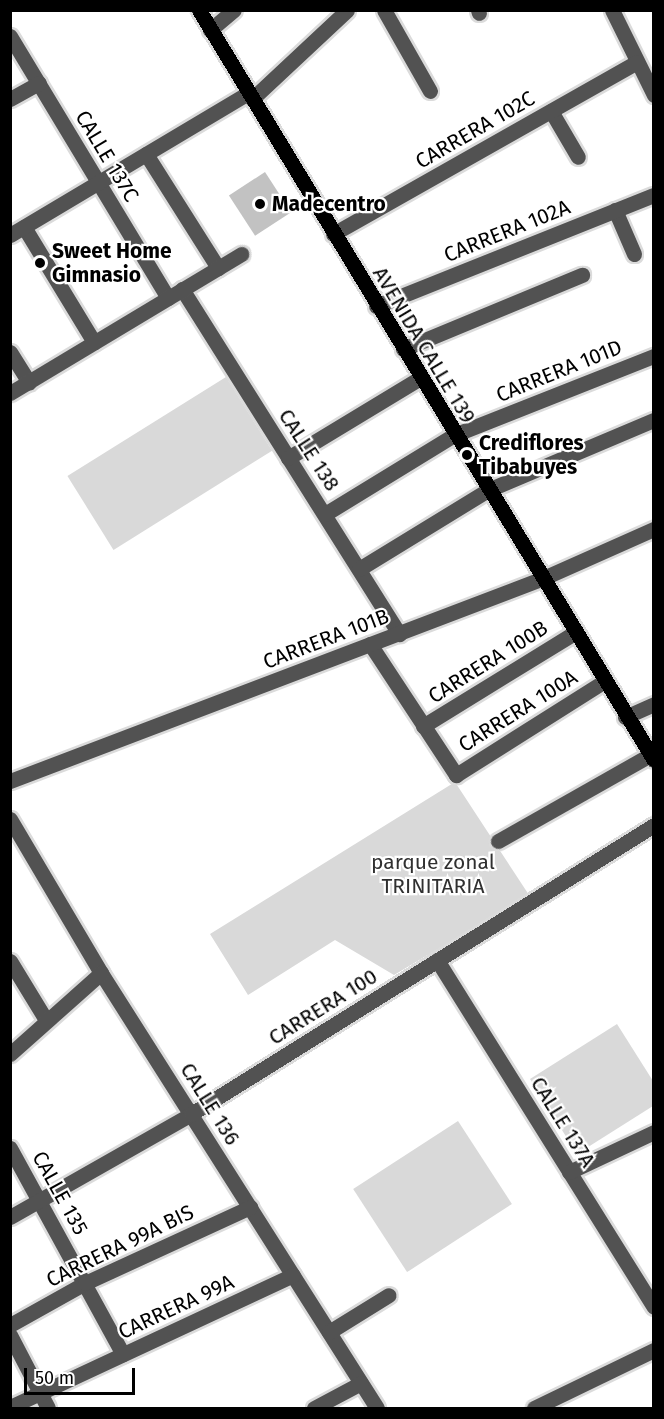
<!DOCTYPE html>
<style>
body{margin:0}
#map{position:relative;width:664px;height:1419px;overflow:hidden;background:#fff;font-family:"Fira Sans",sans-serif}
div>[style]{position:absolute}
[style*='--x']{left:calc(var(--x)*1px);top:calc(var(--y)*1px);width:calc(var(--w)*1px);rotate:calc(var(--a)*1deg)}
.green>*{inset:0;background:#d9d9d9;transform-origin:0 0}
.building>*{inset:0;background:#c2c2c2;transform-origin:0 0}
.roads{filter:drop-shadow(2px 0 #dbdbdb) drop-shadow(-2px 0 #dbdbdb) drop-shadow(0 2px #dbdbdb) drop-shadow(0 -2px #dbdbdb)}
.minor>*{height:15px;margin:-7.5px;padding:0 7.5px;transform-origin:7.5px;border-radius:7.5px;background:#525252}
.major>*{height:15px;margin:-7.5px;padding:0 7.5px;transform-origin:7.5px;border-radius:7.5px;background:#000}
.dots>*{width:16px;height:16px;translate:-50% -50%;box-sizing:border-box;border:3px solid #fff;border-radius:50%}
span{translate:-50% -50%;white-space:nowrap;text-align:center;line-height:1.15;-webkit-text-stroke:4.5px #fff;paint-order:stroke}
.street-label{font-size:21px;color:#000}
.poi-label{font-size:21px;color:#000;font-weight:700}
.left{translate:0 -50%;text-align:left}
.park-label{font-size:21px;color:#303030}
.frame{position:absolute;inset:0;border:12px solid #000;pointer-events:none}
.scale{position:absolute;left:24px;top:1368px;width:111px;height:27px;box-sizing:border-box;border:3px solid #000;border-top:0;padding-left:8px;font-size:18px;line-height:21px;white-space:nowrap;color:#000;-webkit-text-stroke:4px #fff;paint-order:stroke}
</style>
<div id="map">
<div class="green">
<div style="left:226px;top:377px;width:87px;height:187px;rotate:58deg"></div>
<div style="clip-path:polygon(455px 782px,529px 895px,394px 975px,335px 940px,248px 995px,210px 934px)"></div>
<div style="clip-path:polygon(617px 1024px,653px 1081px,653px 1106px,577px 1154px,530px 1079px)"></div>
<div style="left:458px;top:1121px;width:99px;height:125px;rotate:57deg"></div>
</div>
<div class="building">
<div style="left:265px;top:172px;width:48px;height:43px;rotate:57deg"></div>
</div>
<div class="roads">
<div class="minor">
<div style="--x:384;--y:10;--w:93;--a:60.4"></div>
<div style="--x:478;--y:10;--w:3;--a:72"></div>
<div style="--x:612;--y:10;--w:95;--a:63.7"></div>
<div style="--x:210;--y:30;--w:31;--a:-40"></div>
<div style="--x:10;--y:36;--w:306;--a:58.9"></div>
<div style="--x:10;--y:99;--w:33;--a:-29"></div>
<div style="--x:252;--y:99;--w:130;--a:-43.1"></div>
<div style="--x:551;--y:111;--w:53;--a:59.6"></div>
<div style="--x:146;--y:154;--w:135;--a:57.7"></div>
<div style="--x:615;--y:210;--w:48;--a:66.6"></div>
<div style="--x:24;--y:227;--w:135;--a:58.7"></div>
<div style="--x:333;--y:234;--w:349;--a:-29.5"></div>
<div style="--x:10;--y:235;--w:277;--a:-30.8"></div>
<div style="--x:182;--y:289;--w:408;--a:57.8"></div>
<div style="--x:376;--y:306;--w:299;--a:-21.8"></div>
<div style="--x:403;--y:349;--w:194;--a:-22.5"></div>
<div style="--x:10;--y:352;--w:36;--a:58"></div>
<div style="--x:10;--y:393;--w:270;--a:-31"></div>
<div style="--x:288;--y:458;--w:154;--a:-31.2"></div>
<div style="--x:325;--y:514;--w:151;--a:-31.5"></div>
<div style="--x:454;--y:435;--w:215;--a:-21.6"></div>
<div style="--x:359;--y:569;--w:151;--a:-31.5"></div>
<div style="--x:488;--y:490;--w:180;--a:-22.9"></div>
<div style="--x:370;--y:644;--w:157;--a:56.7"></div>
<div style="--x:456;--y:775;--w:174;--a:-32.3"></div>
<div style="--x:625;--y:717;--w:32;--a:-24"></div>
<div style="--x:423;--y:726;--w:177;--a:-31.6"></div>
<div style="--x:10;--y:781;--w:568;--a:-20.83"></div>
<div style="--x:541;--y:579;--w:124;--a:-23.9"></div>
<div style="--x:10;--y:819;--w:179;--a:59.4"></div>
<div style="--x:101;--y:973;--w:515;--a:57.61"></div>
<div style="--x:498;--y:841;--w:175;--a:-29.5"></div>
<div style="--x:437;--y:960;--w:409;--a:58"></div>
<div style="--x:10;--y:961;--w:69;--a:58.6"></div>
<div style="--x:10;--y:1054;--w:122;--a:-41.7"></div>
<div style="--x:10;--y:1148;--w:235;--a:61.3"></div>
<div style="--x:569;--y:1172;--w:94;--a:-25.2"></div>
<div style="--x:10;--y:1217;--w:208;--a:-29.6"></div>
<div style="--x:191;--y:1114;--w:546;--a:-31.97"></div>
<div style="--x:10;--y:1325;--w:86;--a:-29.2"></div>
<div style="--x:85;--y:1283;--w:182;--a:-24.7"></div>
<div style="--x:329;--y:1332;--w:70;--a:-31.7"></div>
<div style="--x:10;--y:1335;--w:82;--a:62.5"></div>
<div style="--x:10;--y:1407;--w:312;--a:-25"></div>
<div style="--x:314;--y:1408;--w:53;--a:-28"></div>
<div style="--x:534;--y:1408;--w:133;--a:-25.8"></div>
</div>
<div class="major">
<div style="--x:199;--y:10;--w:877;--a:58.76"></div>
</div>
</div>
<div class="dots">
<div style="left:260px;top:204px;background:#000"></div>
<div style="left:40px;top:263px;background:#000"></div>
<div style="left:467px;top:455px;background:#000"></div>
</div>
<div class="street-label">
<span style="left:475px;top:130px;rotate:-30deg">CARRERA 102C</span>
<span style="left:107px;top:156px;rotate:59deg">CALLE 137C</span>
<span style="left:507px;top:231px;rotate:-22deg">CARRERA 102A</span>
<span style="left:424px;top:345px;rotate:59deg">AVENIDA CALLE 139</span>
<span style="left:559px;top:371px;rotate:-22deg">CARRERA 101D</span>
<span style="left:309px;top:450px;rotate:57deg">CALLE 138</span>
<span style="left:326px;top:639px;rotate:-21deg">CARRERA 101B</span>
<span style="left:488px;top:662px;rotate:-32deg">CARRERA 100B</span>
<span style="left:518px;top:711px;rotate:-32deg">CARRERA 100A</span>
<span style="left:323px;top:1007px;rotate:-32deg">CARRERA 100</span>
<span style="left:210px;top:1104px;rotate:58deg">CALLE 136</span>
<span style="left:563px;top:1122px;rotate:58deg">CALLE 137A</span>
<span style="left:60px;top:1193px;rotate:61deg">CALLE 135</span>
<span style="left:120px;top:1246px;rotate:-26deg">CARRERA 99A BIS</span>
<span style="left:176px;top:1307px;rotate:-25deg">CARRERA 99A</span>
</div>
<div class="poi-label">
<span class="left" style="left:272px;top:204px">Madecentro</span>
<span class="left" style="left:52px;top:263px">Sweet Home<br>Gimnasio</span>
<span class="left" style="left:479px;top:455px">Crediflores<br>Tibabuyes</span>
</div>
<div class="park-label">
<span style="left:433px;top:874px">parque zonal<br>TRINITARIA</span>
</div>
<div class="frame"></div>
<div class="scale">50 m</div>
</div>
